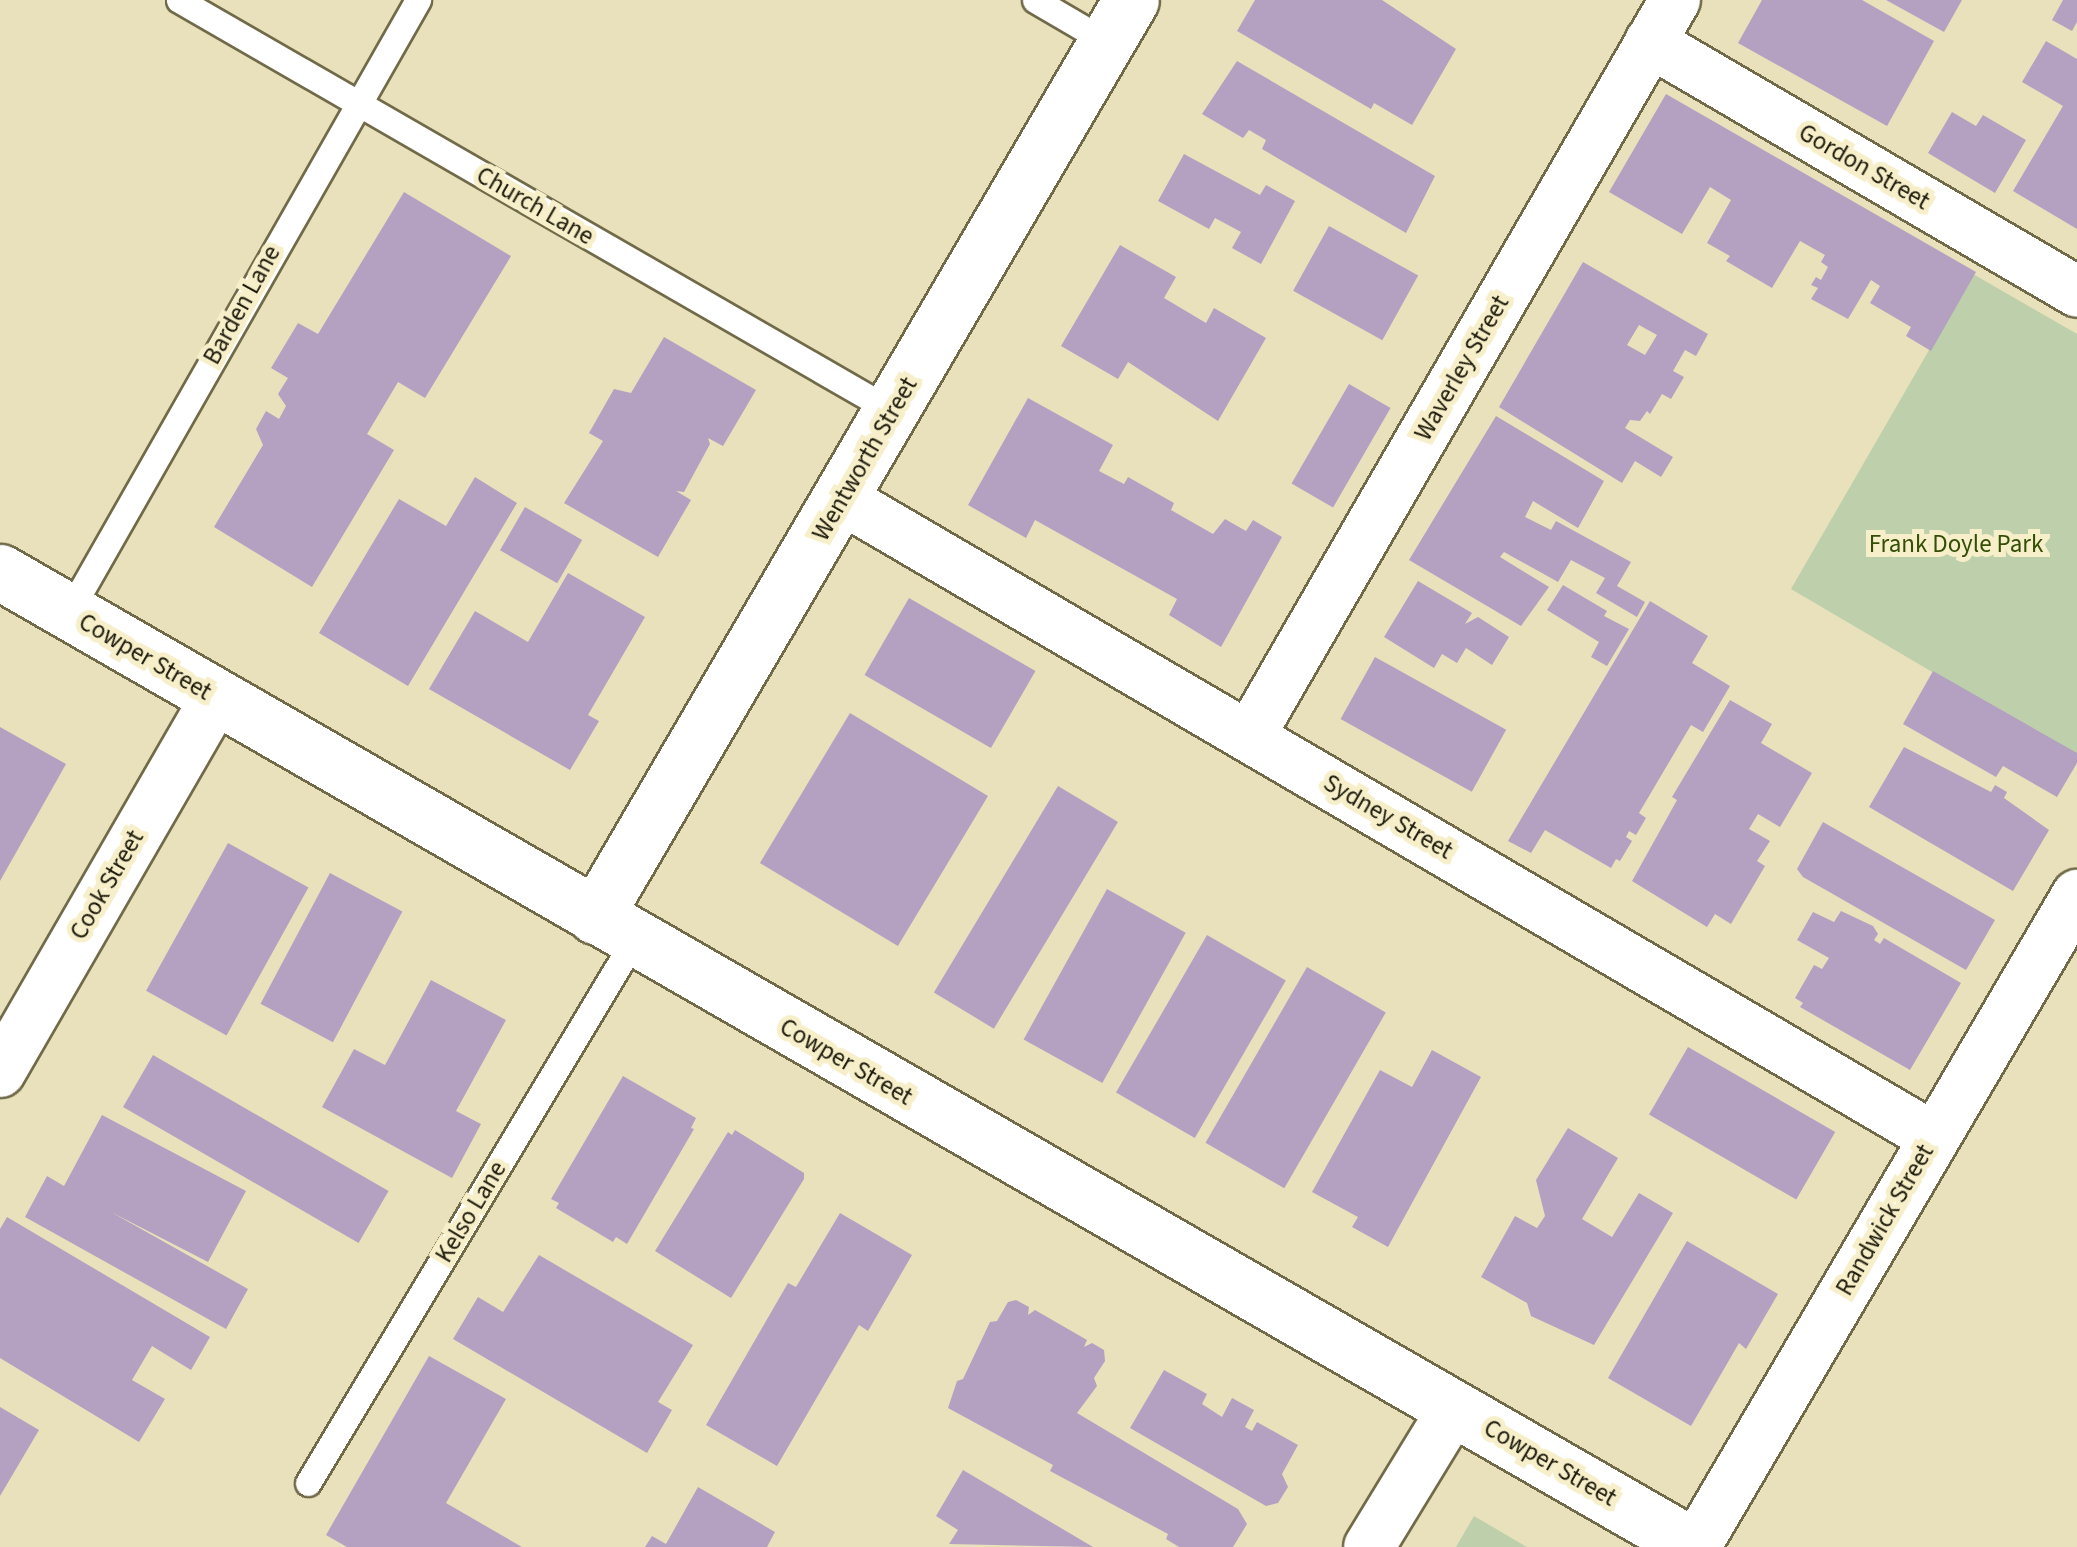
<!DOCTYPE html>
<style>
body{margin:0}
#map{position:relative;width:2077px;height:1547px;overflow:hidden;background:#e8e1bc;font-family:"Source Sans 3",sans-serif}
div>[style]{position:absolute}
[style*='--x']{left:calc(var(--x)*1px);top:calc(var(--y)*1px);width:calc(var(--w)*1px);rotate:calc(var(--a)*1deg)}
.green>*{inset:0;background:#becfab}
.building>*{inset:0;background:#b4a1c1;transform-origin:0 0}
.roads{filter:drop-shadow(2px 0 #716a49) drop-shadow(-2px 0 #716a49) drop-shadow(0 2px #716a49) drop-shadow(0 -2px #716a49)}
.service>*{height:25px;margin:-12.5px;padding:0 12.5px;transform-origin:12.5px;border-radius:12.5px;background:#fff}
.minor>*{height:50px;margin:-25px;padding:0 25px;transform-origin:25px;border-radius:25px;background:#fff}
.tertiary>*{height:55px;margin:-27.5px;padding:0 27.5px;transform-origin:27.5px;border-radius:27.5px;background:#fff}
.secondary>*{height:55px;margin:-27.5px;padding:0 27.5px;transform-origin:27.5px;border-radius:27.5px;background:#fff}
span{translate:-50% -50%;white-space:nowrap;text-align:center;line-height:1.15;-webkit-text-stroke:10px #f6efc9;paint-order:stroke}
.street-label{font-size:25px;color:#1d1a0c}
.park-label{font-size:25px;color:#354e07}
</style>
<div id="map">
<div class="green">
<div style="clip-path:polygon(1973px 274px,2077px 334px,2077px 757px,1791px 589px)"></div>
<div style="clip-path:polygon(1474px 1516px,1527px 1547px,1456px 1547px)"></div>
</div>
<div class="building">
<div style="clip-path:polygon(1255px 0,1382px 0,1456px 49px,1412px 125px,1374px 103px,1371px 109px,1237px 31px)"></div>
<div style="clip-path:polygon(1762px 0,1862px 0,1934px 41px,1887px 126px,1738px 43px)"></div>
<div style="clip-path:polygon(1886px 0,1962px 0,1944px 32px)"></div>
<div style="clip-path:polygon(2063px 0,2077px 0,2077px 22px,2072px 31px,2052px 20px)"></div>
<div style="clip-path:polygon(2046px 41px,2077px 59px,2077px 229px,2013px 191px,2063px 106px,2022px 82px)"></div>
<div style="clip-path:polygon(1237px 61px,1435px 176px,1406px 233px,1262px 149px,1266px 140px,1249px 130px,1243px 138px,1202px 114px)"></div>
<div style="clip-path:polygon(1666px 94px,1976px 272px,1931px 351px,1906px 336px,1911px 327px,1870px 303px,1880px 286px,1871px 280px,1848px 319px,1811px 299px,1818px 288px,1811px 285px,1816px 277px,1821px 280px,1828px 267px,1821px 262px,1825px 255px,1800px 241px,1772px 288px,1726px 261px,1730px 256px,1707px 243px,1731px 200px,1710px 187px,1682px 234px,1609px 192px)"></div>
<div style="clip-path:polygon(1952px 112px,1976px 126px,1983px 115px,2026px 140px,1995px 193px,1928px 153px)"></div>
<div style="clip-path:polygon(1184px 154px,1260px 195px,1266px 185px,1295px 201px,1261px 264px,1232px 248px,1241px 232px,1215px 218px,1209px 229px,1158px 201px)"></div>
<div style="clip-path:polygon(404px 192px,511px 256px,425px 398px,398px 382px,367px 434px,394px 450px,312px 587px,214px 527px,263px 445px,256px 429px,266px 411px,279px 419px,286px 406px,278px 394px,288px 378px,271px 368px,298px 323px,318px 334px)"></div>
<div style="left:1329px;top:226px;width:102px;height:74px;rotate:29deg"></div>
<div style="clip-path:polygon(1120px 245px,1176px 277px,1164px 298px,1206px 323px,1214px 308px,1266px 338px,1218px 421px,1128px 362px,1118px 379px,1061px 346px)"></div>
<div style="clip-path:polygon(evenodd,1583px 262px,1708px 334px,1696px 356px,1685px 350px,1673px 371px,1684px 377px,1671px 399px,1662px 394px,1650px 414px,1647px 411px,1640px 421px,1630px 420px,1625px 428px,1673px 457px,1661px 477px,1635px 461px,1622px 483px,1499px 407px,1583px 262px,1639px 325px,1657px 335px,1645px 355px,1627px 345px,1639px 325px)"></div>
<div style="clip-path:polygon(664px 337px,756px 390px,723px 446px,708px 438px,710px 444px,684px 492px,676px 491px,691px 500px,658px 557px,564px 503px,603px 441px,589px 433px,614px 389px,631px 393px)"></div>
<div style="left:1349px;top:384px;width:48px;height:115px;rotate:30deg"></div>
<div style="clip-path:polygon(1028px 398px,1113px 445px,1099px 471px,1124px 484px,1128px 477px,1174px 503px,1171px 510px,1213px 534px,1225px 519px,1246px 531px,1253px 520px,1282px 537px,1221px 647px,1169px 615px,1177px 599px,1035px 520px,1026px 538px,968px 505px)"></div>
<div style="clip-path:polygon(1496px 416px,1604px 481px,1578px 528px,1533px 501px,1525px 517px,1551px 530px,1556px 521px,1631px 562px,1617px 586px,1645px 602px,1637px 617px,1596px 593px,1605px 578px,1571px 560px,1558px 582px,1504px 552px,1500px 557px,1549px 587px,1521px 626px,1409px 560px)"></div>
<div style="clip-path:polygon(475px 477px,517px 503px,408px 686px,319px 633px,399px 499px,446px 526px)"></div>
<div style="left:525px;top:507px;width:66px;height:50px;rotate:30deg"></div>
<div style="clip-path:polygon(568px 573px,645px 617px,588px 715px,599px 721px,570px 770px,429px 689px,475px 611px,528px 642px)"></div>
<div style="clip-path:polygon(1418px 581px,1472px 613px,1465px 624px,1478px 617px,1509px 637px,1492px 665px,1466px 648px,1457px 663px,1442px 654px,1434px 668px,1384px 637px)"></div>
<div style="clip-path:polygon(1563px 585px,1607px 611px,1604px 616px,1629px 629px,1607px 666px,1591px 657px,1599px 642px,1547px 610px)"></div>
<div style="left:909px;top:598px;width:146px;height:89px;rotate:30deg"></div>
<div style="clip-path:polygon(1650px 601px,1708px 636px,1692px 663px,1730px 686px,1703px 732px,1691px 725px,1639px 813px,1646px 818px,1636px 835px,1629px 831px,1626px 837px,1632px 841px,1620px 861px,1616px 859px,1611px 868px,1545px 830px,1531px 853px,1508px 841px)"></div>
<div style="left:1375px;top:657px;width:150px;height:71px;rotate:29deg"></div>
<div style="clip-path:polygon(1933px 671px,2077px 753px,2077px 763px,2057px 797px,2003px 766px,1996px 777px,1903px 724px)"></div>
<div style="clip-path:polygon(1730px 700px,1772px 724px,1761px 743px,1812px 773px,1780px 827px,1758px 814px,1749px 829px,1770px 841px,1757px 861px,1765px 866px,1731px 924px,1715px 914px,1707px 927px,1632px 881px,1677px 800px,1672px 797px)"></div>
<div style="left:850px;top:713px;width:161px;height:175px;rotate:31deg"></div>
<div style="clip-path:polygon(0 727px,66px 764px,0 881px)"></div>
<div style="clip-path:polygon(1904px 747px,1991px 792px,1995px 785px,2007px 792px,2004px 798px,2049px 830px,2013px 891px,1869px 807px)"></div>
<div style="left:1058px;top:786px;width:70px;height:241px;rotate:31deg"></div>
<div style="clip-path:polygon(1823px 822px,1995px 920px,1966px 970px,1803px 877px,1797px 869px)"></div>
<div style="left:228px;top:843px;width:92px;height:169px;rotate:29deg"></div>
<div style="left:330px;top:873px;width:82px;height:148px;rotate:28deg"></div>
<div style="left:1107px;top:889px;width:90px;height:172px;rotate:29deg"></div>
<div style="clip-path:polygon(1841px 911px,1873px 926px,1878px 934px,1874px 940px,1880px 944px,1884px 938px,1961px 983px,1910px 1070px,1800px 1007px,1803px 1003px,1795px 998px,1814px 965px,1822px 969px,1829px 958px,1797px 940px,1813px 912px,1834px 922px)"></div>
<div style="left:1207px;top:935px;width:91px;height:182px;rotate:30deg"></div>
<div style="left:1307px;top:967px;width:91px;height:203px;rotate:30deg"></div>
<div style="clip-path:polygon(431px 980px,506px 1020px,456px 1111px,481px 1124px,452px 1178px,322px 1107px,354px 1049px,385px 1065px)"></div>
<div style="left:1688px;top:1047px;width:170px;height:78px;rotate:30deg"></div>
<div style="clip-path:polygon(1432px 1050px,1481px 1077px,1388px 1247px,1352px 1227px,1358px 1217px,1312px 1192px,1380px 1070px,1412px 1087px)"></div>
<div style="left:153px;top:1055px;width:272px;height:60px;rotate:30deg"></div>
<div style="clip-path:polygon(623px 1076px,696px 1118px,691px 1128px,694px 1129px,627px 1244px,616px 1237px,613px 1242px,556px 1208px,559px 1203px,551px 1199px)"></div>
<div style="clip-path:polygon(102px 1115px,246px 1191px,208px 1262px,111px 1212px,248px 1289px,226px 1329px,25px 1217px,47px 1176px,64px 1186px)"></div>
<div style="clip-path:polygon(1568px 1128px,1618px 1158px,1582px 1219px,1612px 1237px,1639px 1193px,1673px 1213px,1594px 1345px,1531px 1316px,1527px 1303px,1481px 1277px,1515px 1216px,1537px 1228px,1545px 1216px,1536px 1180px)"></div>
<div style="clip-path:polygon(735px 1130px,804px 1173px,804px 1179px,731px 1298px,655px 1251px,728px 1132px,732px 1135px)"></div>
<div style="clip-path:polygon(840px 1213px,912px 1255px,868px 1331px,859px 1325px,777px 1466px,706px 1425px,788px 1283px,796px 1287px)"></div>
<div style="clip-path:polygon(7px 1217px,210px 1337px,191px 1370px,152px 1346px,132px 1380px,165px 1399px,139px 1442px,0 1358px,0 1229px)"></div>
<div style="clip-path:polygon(1687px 1241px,1778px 1294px,1746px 1349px,1739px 1343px,1691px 1426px,1608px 1378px)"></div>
<div style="clip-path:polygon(539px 1255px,693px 1345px,658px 1402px,672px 1410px,647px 1453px,453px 1339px,478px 1297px,503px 1312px)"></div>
<div style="clip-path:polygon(1016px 1300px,1029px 1307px,1028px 1315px,1035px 1310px,1087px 1340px,1084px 1347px,1092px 1343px,1104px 1350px,1105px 1361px,1094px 1378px,1097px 1386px,1077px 1413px,1238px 1509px,1247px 1524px,1233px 1547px,1179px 1547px,1166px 1539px,1168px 1534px,1050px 1471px,1053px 1465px,948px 1408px,957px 1381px,963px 1379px,990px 1322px,997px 1321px,1008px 1302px)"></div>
<div style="clip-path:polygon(429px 1356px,506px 1399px,446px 1503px,522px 1547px,347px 1547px,326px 1535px)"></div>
<div style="clip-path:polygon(1164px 1370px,1207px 1394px,1202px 1404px,1222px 1417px,1232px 1398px,1254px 1410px,1245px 1427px,1252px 1431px,1257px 1422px,1298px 1445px,1282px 1474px,1288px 1487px,1278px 1503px,1266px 1506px,1130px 1428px)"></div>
<div style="clip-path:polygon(0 1407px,39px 1430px,0 1496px)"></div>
<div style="clip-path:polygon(963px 1470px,1093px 1547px,949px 1544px,958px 1530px,936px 1516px)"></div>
<div style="clip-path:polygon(698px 1487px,775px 1532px,767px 1547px,645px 1547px,652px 1536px,666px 1544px)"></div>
</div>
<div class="roads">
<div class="service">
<div style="--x:179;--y:0;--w:823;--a:29.96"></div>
<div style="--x:1035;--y:0;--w:83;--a:30.3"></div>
<div style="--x:69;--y:612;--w:705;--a:-60.31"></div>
<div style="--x:308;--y:1483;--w:633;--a:-59.02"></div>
</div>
<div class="minor">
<div style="--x:1650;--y:42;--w:495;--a:30.3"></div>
<div style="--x:842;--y:499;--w:1264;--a:30.32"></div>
<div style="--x:1250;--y:735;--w:849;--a:-59.96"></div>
<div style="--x:0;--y:1072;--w:431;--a:-60"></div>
<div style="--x:1369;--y:1547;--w:163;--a:-58.6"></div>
<div style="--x:1695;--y:1547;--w:756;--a:-59.63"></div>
</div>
<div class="tertiary">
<div style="--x:595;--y:916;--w:1061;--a:-59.67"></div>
</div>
<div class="secondary">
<div style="--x:0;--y:572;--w:1955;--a:29.91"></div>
</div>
</div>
<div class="street-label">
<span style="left:1864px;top:167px;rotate:30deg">Gordon Street</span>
<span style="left:535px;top:206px;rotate:30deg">Church Lane</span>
<span style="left:242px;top:305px;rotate:-61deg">Barden Lane</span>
<span style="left:1462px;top:368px;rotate:-60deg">Waverley Street</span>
<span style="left:865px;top:459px;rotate:-60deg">Wentworth Street</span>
<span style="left:145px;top:657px;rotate:30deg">Cowper Street</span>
<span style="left:1388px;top:817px;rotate:30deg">Sydney Street</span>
<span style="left:107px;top:885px;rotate:-60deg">Cook Street</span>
<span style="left:846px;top:1062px;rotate:30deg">Cowper Street</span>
<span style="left:471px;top:1212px;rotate:-59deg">Kelso Lane</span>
<span style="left:1885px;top:1220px;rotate:-60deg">Randwick Street</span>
<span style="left:1550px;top:1463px;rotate:30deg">Cowper Street</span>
</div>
<div class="park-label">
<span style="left:1956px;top:544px">Frank Doyle Park</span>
</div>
</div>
